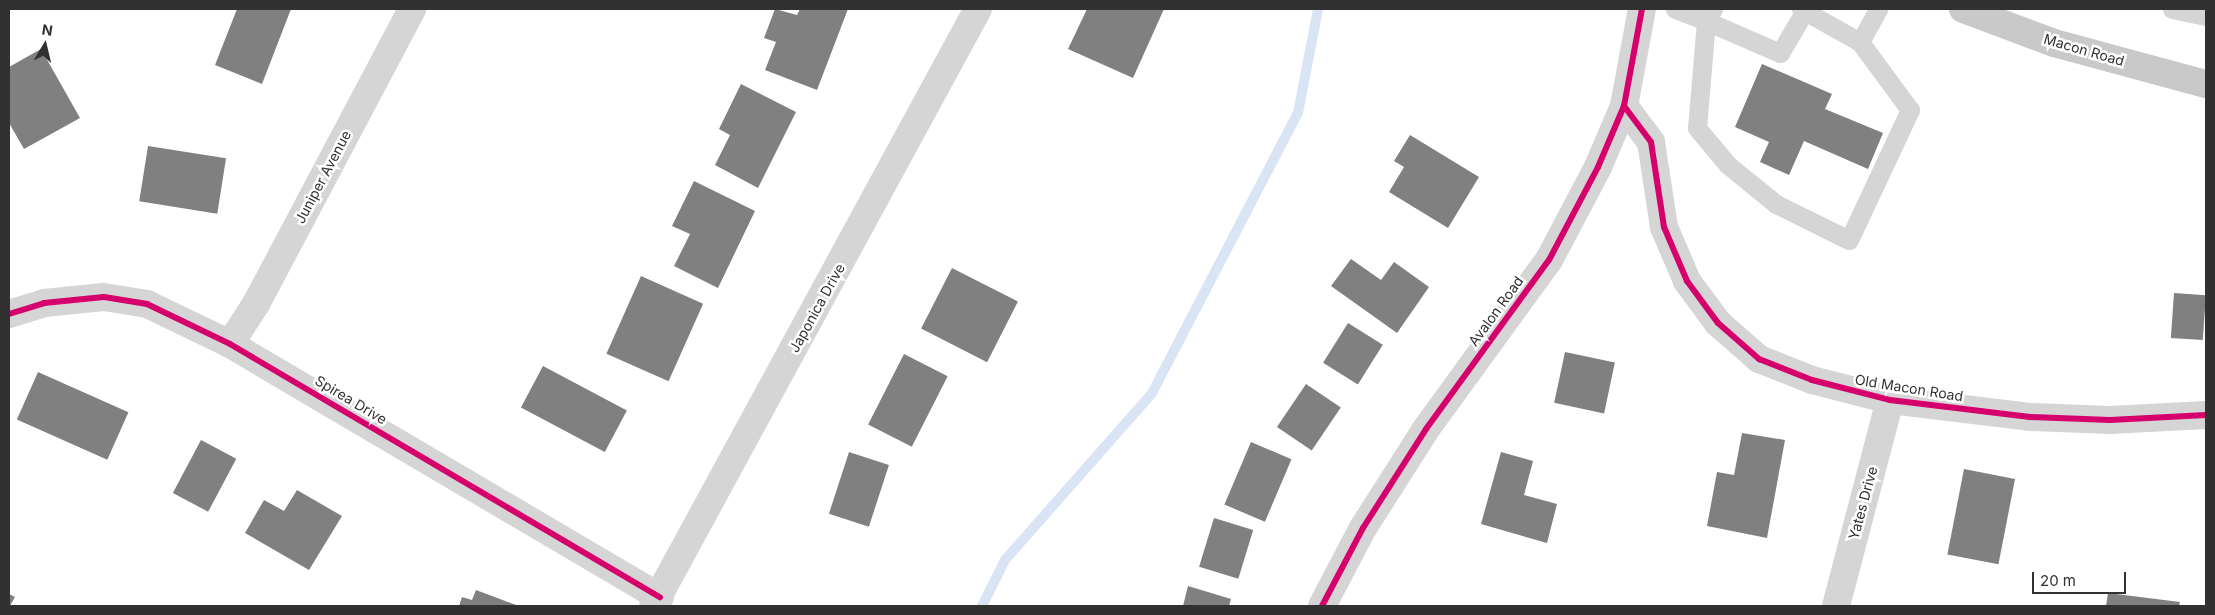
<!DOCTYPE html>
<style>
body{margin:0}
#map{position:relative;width:2215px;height:615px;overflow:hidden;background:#fff;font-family:Inter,sans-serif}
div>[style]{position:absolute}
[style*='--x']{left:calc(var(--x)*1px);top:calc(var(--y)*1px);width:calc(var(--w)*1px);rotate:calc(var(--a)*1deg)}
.stream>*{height:10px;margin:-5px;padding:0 5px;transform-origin:5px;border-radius:5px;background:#d9e4f4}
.building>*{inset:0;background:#808080;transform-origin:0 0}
.service>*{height:19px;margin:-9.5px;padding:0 9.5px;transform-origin:9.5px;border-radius:9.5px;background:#d5d5d5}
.minor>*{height:28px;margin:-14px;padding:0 14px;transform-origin:14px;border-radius:14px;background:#d5d5d5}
.primary>*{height:28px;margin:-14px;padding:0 14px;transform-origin:14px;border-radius:14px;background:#c9c9c9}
.cycleway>*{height:6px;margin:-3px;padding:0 3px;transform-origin:3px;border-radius:3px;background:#d6006c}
span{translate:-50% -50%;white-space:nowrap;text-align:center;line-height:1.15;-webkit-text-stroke:5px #fff;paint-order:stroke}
.street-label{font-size:14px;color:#313131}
.frame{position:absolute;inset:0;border:10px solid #313131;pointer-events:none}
.north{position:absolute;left:20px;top:20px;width:50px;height:50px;-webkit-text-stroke:4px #fff;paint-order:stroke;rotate:9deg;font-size:14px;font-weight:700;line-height:20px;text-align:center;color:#313131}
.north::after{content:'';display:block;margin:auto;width:18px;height:22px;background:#313131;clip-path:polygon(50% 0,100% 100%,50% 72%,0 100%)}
.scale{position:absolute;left:2032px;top:572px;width:94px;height:22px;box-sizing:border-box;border:2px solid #313131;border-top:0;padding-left:6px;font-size:15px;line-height:18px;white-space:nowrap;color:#313131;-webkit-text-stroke:4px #fff;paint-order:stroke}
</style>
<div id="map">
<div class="stream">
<div style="--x:982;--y:606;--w:51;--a:-63.4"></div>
<div style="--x:1005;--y:560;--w:222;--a:-48.6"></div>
<div style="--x:1152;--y:393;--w:316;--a:-62.5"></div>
<div style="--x:1298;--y:113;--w:106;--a:-79.1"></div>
</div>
<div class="building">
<div style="clip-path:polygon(237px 9px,291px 9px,262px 84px,215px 65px)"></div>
<div style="clip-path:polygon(775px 9px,797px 15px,800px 9px,848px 9px,817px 90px,765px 70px,776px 42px,764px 38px)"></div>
<div style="clip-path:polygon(1087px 9px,1164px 9px,1133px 78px,1068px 49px)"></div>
<div style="clip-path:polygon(41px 49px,80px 118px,24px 149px,9px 123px,9px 67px)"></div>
<div style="clip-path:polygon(1762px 64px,1832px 94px,1825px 109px,1883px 133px,1868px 169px,1804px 141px,1789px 175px,1760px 162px,1769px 142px,1735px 127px)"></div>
<div style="clip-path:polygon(741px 84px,796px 112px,758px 188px,715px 165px,730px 135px,719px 129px)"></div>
<div style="clip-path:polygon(1410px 135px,1479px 177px,1448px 228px,1389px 192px,1404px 167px,1394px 161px)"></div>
<div style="left:148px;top:146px;width:79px;height:56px;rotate:9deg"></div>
<div style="clip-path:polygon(694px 181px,755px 211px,718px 288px,674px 266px,690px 234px,672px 226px)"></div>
<div style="clip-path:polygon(1351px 259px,1381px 280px,1394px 262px,1429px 287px,1397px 333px,1331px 286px)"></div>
<div style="left:952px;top:268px;width:74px;height:68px;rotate:27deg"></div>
<div style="left:641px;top:276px;width:68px;height:85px;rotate:24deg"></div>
<div style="left:2174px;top:293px;width:32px;height:45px;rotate:4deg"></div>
<div style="left:1348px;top:323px;width:41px;height:47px;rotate:32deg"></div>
<div style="left:1565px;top:352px;width:51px;height:52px;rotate:12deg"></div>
<div style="left:904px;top:354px;width:49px;height:79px;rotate:27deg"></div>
<div style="left:543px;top:366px;width:95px;height:47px;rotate:28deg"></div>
<div style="left:38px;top:372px;width:99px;height:52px;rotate:24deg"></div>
<div style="left:1306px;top:384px;width:42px;height:52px;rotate:34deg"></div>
<div style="clip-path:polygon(1742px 433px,1785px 440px,1767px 538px,1707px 526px,1717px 472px,1734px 475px)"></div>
<div style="left:201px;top:440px;width:40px;height:60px;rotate:28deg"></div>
<div style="left:1251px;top:442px;width:44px;height:68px;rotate:23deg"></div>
<div style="left:849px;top:452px;width:42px;height:65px;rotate:18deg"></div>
<div style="clip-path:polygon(1501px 452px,1533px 461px,1524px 495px,1557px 504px,1547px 543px,1481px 524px)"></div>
<div style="left:1964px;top:469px;width:52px;height:87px;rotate:11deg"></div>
<div style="clip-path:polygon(297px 490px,342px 516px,309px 570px,245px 533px,264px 500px,284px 511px)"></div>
<div style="left:1214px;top:518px;width:41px;height:51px;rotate:17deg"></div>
<div style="clip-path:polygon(1188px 586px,1231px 599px,1229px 606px,1183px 606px)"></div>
<div style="clip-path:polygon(476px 590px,519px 606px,459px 606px,462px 597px,472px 600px)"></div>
<div style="clip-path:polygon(2108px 593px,2180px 602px,2179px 606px,2106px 606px)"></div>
<div style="clip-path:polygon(9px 594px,15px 597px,10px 606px,9px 606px)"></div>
</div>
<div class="service">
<div style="--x:1675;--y:9;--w:33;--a:21"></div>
<div style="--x:1706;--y:21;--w:14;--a:-60"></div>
<div style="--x:1801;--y:9;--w:68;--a:29.2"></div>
<div style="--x:1860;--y:42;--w:38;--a:-61"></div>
<div style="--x:1806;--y:9;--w:51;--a:120.6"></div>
<div style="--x:1780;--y:53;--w:81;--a:-156.6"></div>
<div style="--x:1706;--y:21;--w:107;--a:94.8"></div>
<div style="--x:1697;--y:128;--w:48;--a:50"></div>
<div style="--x:1728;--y:165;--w:62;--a:39.1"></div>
<div style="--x:1776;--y:204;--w:81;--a:26.3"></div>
<div style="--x:1849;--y:240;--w:144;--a:-64.9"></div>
<div style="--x:1910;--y:110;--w:84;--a:-126.3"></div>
<div style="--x:2172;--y:9;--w:35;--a:12"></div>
</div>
<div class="minor">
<div style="--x:1624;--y:106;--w:45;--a:53.1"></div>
<div style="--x:1651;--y:142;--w:86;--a:81.3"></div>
<div style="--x:1664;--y:227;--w:59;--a:66.9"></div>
<div style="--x:1687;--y:281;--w:52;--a:53.6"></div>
<div style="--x:1718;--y:323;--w:55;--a:41.3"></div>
<div style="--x:1759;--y:359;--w:57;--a:21.6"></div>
<div style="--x:1812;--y:380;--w:81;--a:14.4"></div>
<div style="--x:1890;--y:400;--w:141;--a:6.9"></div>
<div style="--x:2030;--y:417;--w:80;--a:2.1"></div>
<div style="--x:2110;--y:420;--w:96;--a:-3"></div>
<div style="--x:9;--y:314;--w:37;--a:-17"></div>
<div style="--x:44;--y:303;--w:60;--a:-5.7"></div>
<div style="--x:104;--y:297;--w:44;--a:9.2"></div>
<div style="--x:147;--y:304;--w:92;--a:25.7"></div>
<div style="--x:230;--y:344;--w:499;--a:30.5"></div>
<div style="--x:230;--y:344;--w:48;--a:-57"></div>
<div style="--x:256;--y:304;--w:334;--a:-62.1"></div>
<div style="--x:653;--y:606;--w:680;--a:-61.44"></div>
<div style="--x:1322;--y:606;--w:88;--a:-62.3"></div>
<div style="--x:1363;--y:528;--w:117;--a:-57.5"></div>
<div style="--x:1426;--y:429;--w:209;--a:-54"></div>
<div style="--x:1549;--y:260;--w:105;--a:-62.2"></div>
<div style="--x:1598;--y:167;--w:66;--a:-66.9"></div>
<div style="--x:1624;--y:106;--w:99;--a:-79.5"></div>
<div style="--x:1836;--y:606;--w:213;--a:-75.3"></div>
</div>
<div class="primary">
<div style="--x:1963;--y:9;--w:97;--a:20.5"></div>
<div style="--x:2054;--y:43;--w:157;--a:15.1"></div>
</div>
<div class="cycleway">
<div style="--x:1624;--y:106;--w:45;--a:53.1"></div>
<div style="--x:1651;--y:142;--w:86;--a:81.3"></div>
<div style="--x:1664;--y:227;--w:59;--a:66.9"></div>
<div style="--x:1687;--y:281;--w:52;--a:53.6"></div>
<div style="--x:1718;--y:323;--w:55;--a:41.3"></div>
<div style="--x:1759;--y:359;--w:57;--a:21.6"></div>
<div style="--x:1812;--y:380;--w:81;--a:14.4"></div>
<div style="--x:1890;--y:400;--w:141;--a:6.9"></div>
<div style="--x:2030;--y:417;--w:80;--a:2.1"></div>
<div style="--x:2110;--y:420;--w:96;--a:-3"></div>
<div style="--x:9;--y:314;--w:37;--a:-17"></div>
<div style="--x:44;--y:303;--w:60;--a:-5.7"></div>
<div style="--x:104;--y:297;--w:44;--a:9.2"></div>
<div style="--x:147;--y:304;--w:92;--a:25.7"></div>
<div style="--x:230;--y:344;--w:499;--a:30.5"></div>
<div style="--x:1322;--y:606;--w:88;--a:-62.3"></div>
<div style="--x:1363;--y:528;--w:117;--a:-57.5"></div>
<div style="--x:1426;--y:429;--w:209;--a:-54"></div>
<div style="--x:1549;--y:260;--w:105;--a:-62.2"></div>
<div style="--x:1598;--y:167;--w:66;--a:-66.9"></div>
<div style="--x:1624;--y:106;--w:99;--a:-79.5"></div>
</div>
<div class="street-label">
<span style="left:2084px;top:50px;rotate:16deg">Macon Road</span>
<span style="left:323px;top:177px;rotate:-62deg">Juniper Avenue</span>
<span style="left:817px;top:308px;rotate:-61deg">Japonica Drive</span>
<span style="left:1496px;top:311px;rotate:-54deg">Avalon Road</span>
<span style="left:1909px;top:388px;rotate:9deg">Old Macon Road</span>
<span style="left:351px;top:400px;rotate:31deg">Spirea Drive</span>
<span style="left:1863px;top:503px;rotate:-75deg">Yates Drive</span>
</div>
<div class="frame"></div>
<div class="north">N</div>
<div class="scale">20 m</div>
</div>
